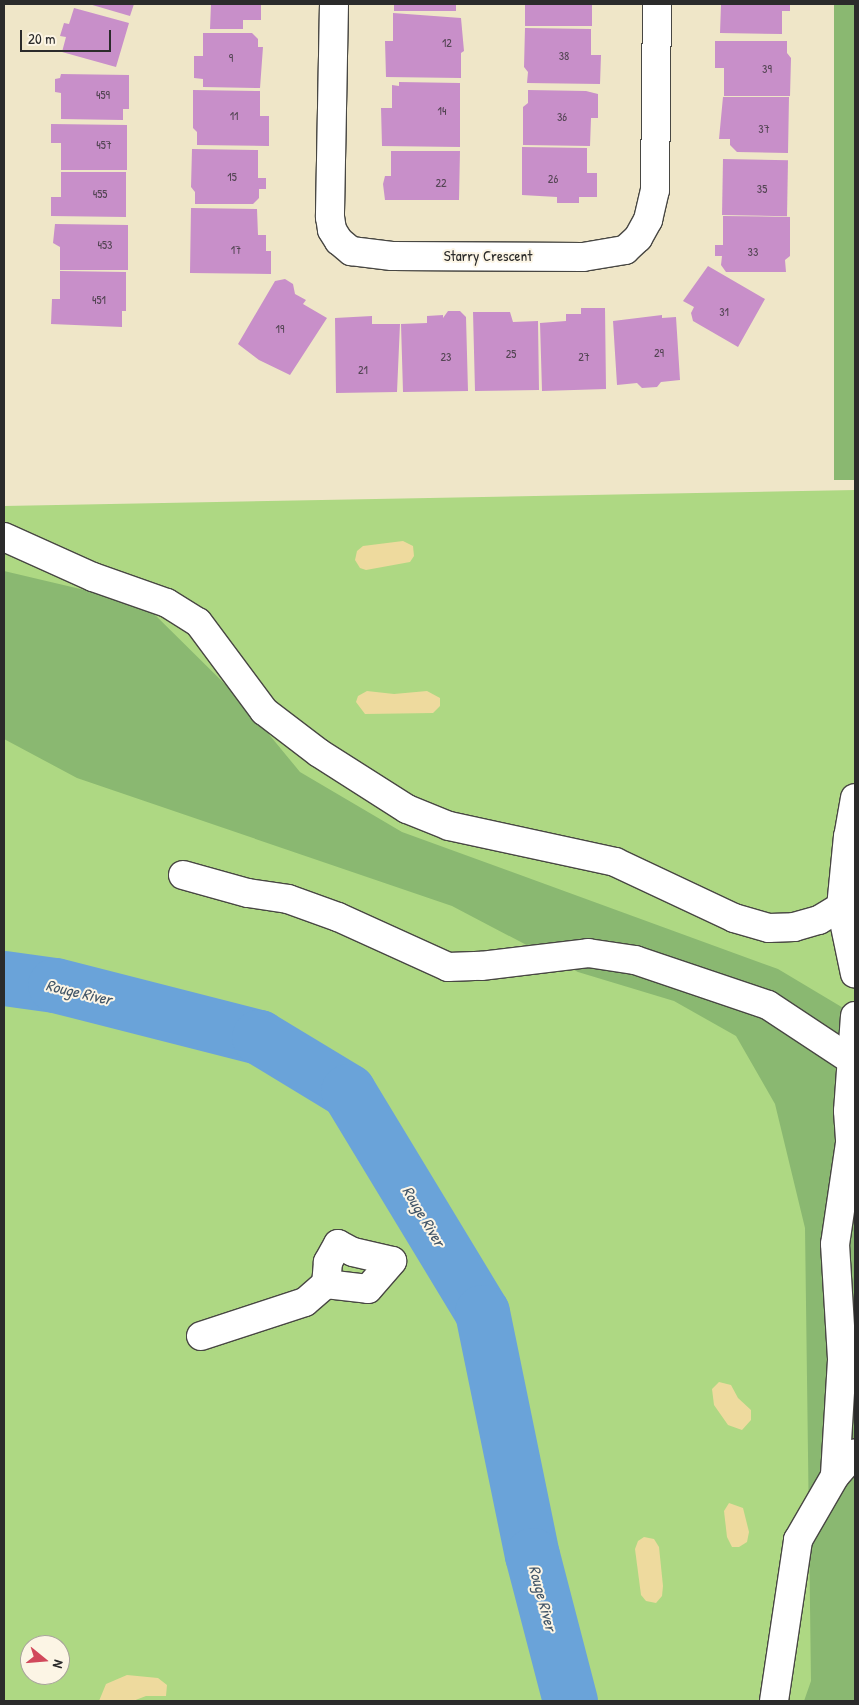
<!DOCTYPE html>
<style>
body{margin:0}
#map{position:relative;width:859px;height:1705px;overflow:hidden;background:#efe6c8;font-family:"Patrick Hand",sans-serif}
div>[style]{position:absolute}
[style*='--x']{left:calc(var(--x)*1px);top:calc(var(--y)*1px);width:calc(var(--w)*1px);rotate:calc(var(--a)*1deg)}
.green>*{inset:0;background:#aed883}
.forest>*{inset:0;background:#8ab871;transform-origin:0 0}
.sand>*{inset:0;background:#eeda9e}
.river>*{height:55px;margin:-27.5px;padding:0 27.5px;transform-origin:27.5px;border-radius:27.5px;background:#6aa3d9}
.building>*{inset:0;background:#c88fc9;transform-origin:0 0}
.roads{filter:drop-shadow(1px 0 #484743) drop-shadow(-1px 0 #484743) drop-shadow(0 1px #484743) drop-shadow(0 -1px #484743)}
.minor>*{height:28px;margin:-14px;padding:0 14px;transform-origin:14px;border-radius:14px;background:#fff}
span{translate:-50% -50%;white-space:nowrap;text-align:center;line-height:1.15;-webkit-text-stroke:4px #fcf5e5;paint-order:stroke}
.number-label{font-size:12px;color:#524452}
.number-label span{-webkit-text-stroke-width:0}
.street-label{font-size:15px;color:#2b2b2b}
.water-label{font-size:16px;color:#415568;font-style:italic}
.frame{position:absolute;inset:0;border:5px solid #2b2b2b;pointer-events:none}
.north{position:absolute;left:20px;top:1635px;width:50px;height:50px;box-sizing:border-box;background:#fcf5e5;border:1px solid #a8a49b;border-radius:50%;rotate:107deg;font-size:14px;font-weight:700;line-height:20px;text-align:center;color:#2b2b2b}
.north::after{content:'';display:block;margin:auto;width:18px;height:22px;background:#d1495b;clip-path:polygon(50% 0,100% 100%,50% 72%,0 100%)}
.scale{position:absolute;left:20px;top:30px;width:91px;height:22px;box-sizing:border-box;border:2px solid #2b2b2b;border-top:0;padding-left:6px;font-size:15px;line-height:18px;white-space:nowrap;color:#2b2b2b;-webkit-text-stroke:4px #fcf5e5;paint-order:stroke}
</style>
<div id="map">
<div class="green">
<div style="clip-path:polygon(evenodd,855px 490px,855px 1701px,4px 1701px,4px 506px,855px 490px,30px 1645px,60px 1645px,60px 1675px,30px 1675px,30px 1645px)"></div>
</div>
<div class="forest">
<div style="left:834px;top:4px;width:21px;height:476px"></div>
<div style="clip-path:polygon(4px 571px,144px 604px,238px 697px,300px 772px,402px 832px,778px 969px,850px 1012px,855px 1019px,855px 1701px,804px 1701px,811px 1681px,805px 1228px,775px 1104px,736px 1036px,674px 1001px,578px 972px,452px 906px,77px 778px,4px 739px)"></div>
</div>
<div class="sand">
<div style="clip-path:polygon(403px 541px,413px 546px,414px 556px,410px 562px,366px 570px,360px 568px,355px 560px,357px 551px,363px 546px)"></div>
<div style="clip-path:polygon(367px 691px,394px 694px,427px 691px,440px 698px,440px 706px,433px 713px,365px 714px,356px 702px,358px 696px)"></div>
<div style="clip-path:polygon(719px 1382px,731px 1385px,738px 1398px,751px 1410px,751px 1420px,742px 1430px,728px 1425px,714px 1405px,712px 1389px)"></div>
<div style="clip-path:polygon(729px 1503px,743px 1508px,749px 1532px,747px 1542px,739px 1547px,732px 1547px,727px 1537px,724px 1511px)"></div>
<div style="clip-path:polygon(644px 1537px,654px 1539px,659px 1547px,663px 1586px,662px 1596px,656px 1603px,646px 1601px,641px 1595px,635px 1549px,638px 1541px)"></div>
<div style="clip-path:polygon(127px 1675px,158px 1678px,167px 1685px,166px 1696px,146px 1696px,133px 1701px,99px 1701px,106px 1684px)"></div>
</div>
<div class="river">
<div style="--x:4;--y:978;--w:51;--a:7.8"></div>
<div style="--x:55;--y:985;--w:211;--a:14.3"></div>
<div style="--x:259;--y:1037;--w:104;--a:31.2"></div>
<div style="--x:348;--y:1091;--w:258;--a:58.8"></div>
<div style="--x:482;--y:1312;--w:248;--a:78.4"></div>
<div style="--x:532;--y:1555;--w:151;--a:75.4"></div>
</div>
<div class="building">
<div style="clip-path:polygon(89px 4px,134px 4px,130px 16px)"></div>
<div style="clip-path:polygon(211px 4px,261px 4px,261px 20px,243px 20px,243px 29px,210px 29px)"></div>
<div style="left:394px;top:4px;width:62px;height:7px"></div>
<div style="left:525px;top:4px;width:67px;height:22px"></div>
<div style="clip-path:polygon(725px 4px,790px 4px,790px 11px,782px 11px,782px 34px,720px 33px,721px 5px)"></div>
<div style="clip-path:polygon(74px 8px,129px 23px,116px 67px,62px 52px,66px 37px,60px 36px,64px 23px,69px 24px)"></div>
<div style="clip-path:polygon(393px 13px,461px 18px,464px 51px,461px 53px,461px 78px,386px 77px,385px 41px,393px 41px)"></div>
<div style="clip-path:polygon(525px 28px,591px 29px,591px 55px,601px 55px,600px 84px,527px 83px,528px 72px,524px 67px)"></div>
<div style="clip-path:polygon(203px 33px,252px 33px,258px 39px,258px 47px,263px 47px,260px 88px,203px 87px,203px 79px,194px 78px,194px 56px,203px 56px)"></div>
<div style="clip-path:polygon(715px 41px,787px 41px,787px 53px,791px 58px,790px 96px,724px 96px,724px 68px,715px 68px)"></div>
<div style="clip-path:polygon(61px 74px,129px 75px,129px 109px,123px 109px,123px 120px,61px 119px,61px 93px,55px 92px,55px 79px,60px 78px)"></div>
<div style="clip-path:polygon(399px 82px,460px 83px,460px 147px,382px 146px,381px 108px,392px 108px,392px 85px,399px 86px)"></div>
<div style="clip-path:polygon(193px 90px,260px 91px,260px 116px,269px 116px,269px 146px,197px 145px,197px 132px,193px 128px)"></div>
<div style="clip-path:polygon(528px 90px,586px 91px,598px 94px,598px 118px,591px 118px,590px 146px,523px 145px,523px 107px,528px 103px)"></div>
<div style="clip-path:polygon(723px 97px,789px 97px,788px 153px,737px 152px,730px 145px,730px 139px,719px 139px)"></div>
<div style="clip-path:polygon(51px 124px,127px 125px,127px 170px,61px 170px,61px 143px,51px 143px)"></div>
<div style="clip-path:polygon(522px 147px,587px 148px,587px 173px,597px 173px,597px 197px,579px 197px,579px 203px,557px 203px,557px 197px,522px 195px)"></div>
<div style="clip-path:polygon(192px 149px,258px 150px,258px 178px,266px 178px,266px 189px,259px 189px,259px 198px,253px 204px,195px 204px,195px 192px,191px 187px)"></div>
<div style="clip-path:polygon(391px 151px,460px 151px,459px 200px,385px 200px,383px 184px,385px 176px,391px 176px)"></div>
<div style="left:723px;top:159px;width:65px;height:56px;rotate:1deg"></div>
<div style="clip-path:polygon(61px 172px,126px 172px,126px 217px,51px 216px,51px 197px,61px 197px)"></div>
<div style="clip-path:polygon(191px 208px,257px 209px,258px 235px,266px 235px,266px 251px,271px 251px,271px 274px,190px 273px)"></div>
<div style="clip-path:polygon(723px 216px,790px 217px,790px 256px,785px 260px,786px 272px,726px 272px,721px 265px,722px 256px,715px 256px,715px 245px,723px 245px)"></div>
<div style="clip-path:polygon(55px 224px,128px 225px,128px 270px,60px 270px,60px 247px,53px 243px)"></div>
<div style="clip-path:polygon(708px 266px,765px 299px,738px 347px,693px 321px,691px 313px,694px 307px,683px 301px)"></div>
<div style="clip-path:polygon(60px 271px,126px 272px,126px 311px,122px 311px,122px 327px,51px 324px,52px 299px,60px 299px)"></div>
<div style="clip-path:polygon(285px 279px,293px 284px,295px 294px,306px 300px,303px 304px,327px 318px,290px 375px,259px 360px,238px 344px,275px 281px)"></div>
<div style="clip-path:polygon(581px 308px,605px 308px,606px 389px,542px 391px,540px 323px,566px 321px,566px 314px,581px 314px)"></div>
<div style="clip-path:polygon(448px 311px,460px 311px,466px 317px,468px 391px,403px 392px,401px 324px,427px 323px,427px 316px,443px 315px,443px 318px)"></div>
<div style="clip-path:polygon(473px 312px,510px 312px,513px 322px,538px 321px,539px 390px,475px 391px)"></div>
<div style="clip-path:polygon(662px 315px,662px 318px,676px 317px,680px 380px,661px 382px,657px 387px,642px 388px,637px 383px,617px 385px,613px 321px)"></div>
<div style="clip-path:polygon(372px 316px,372px 324px,400px 324px,397px 392px,336px 393px,335px 318px)"></div>
</div>
<div class="roads">
<div class="minor">
<div style="--x:334;--y:4;--w:213;--a:91.1"></div>
<div style="--x:330;--y:217;--w:13;--a:81"></div>
<div style="--x:332;--y:230;--w:13;--a:58"></div>
<div style="--x:339;--y:241;--w:16;--a:40"></div>
<div style="--x:351;--y:251;--w:41;--a:7"></div>
<div style="--x:392;--y:256;--w:191;--a:0.3"></div>
<div style="--x:583;--y:257;--w:43;--a:-9.5"></div>
<div style="--x:625;--y:250;--w:18;--a:-43"></div>
<div style="--x:638;--y:238;--w:21;--a:-61"></div>
<div style="--x:648;--y:220;--w:31;--a:-77"></div>
<div style="--x:655;--y:190;--w:186;--a:-89.4"></div>
<div style="--x:4;--y:537;--w:98;--a:24.2"></div>
<div style="--x:93;--y:577;--w:78;--a:19.4"></div>
<div style="--x:167;--y:603;--w:36;--a:32"></div>
<div style="--x:198;--y:622;--w:111;--a:53.4"></div>
<div style="--x:264;--y:711;--w:69;--a:37.4"></div>
<div style="--x:319;--y:753;--w:104;--a:32.5"></div>
<div style="--x:407;--y:809;--w:45;--a:22"></div>
<div style="--x:449;--y:826;--w:170;--a:12.2"></div>
<div style="--x:615;--y:862;--w:132;--a:25.2"></div>
<div style="--x:734;--y:918;--w:36;--a:16"></div>
<div style="--x:769;--y:928;--w:25;--a:-2"></div>
<div style="--x:794;--y:927;--w:26;--a:-16"></div>
<div style="--x:819;--y:920;--w:26;--a:-31"></div>
<div style="--x:855;--y:798;--w:39;--a:100"></div>
<div style="--x:848;--y:836;--w:71;--a:95.6"></div>
<div style="--x:841;--y:907;--w:68;--a:78.2"></div>
<div style="--x:183;--y:875;--w:67;--a:15.5"></div>
<div style="--x:248;--y:893;--w:40;--a:8.5"></div>
<div style="--x:288;--y:899;--w:53;--a:19.8"></div>
<div style="--x:338;--y:917;--w:121;--a:24.4"></div>
<div style="--x:448;--y:967;--w:33;--a:-2"></div>
<div style="--x:481;--y:966;--w:108;--a:-6.9"></div>
<div style="--x:588;--y:953;--w:48;--a:8.5"></div>
<div style="--x:635;--y:960;--w:140;--a:18.7"></div>
<div style="--x:768;--y:1005;--w:100;--a:33.5"></div>
<div style="--x:855;--y:1016;--w:95;--a:94.2"></div>
<div style="--x:848;--y:1111;--w:32;--a:86"></div>
<div style="--x:850;--y:1143;--w:14;--a:69"></div>
<div style="--x:850;--y:1143;--w:102;--a:98.4"></div>
<div style="--x:835;--y:1244;--w:116;--a:86.5"></div>
<div style="--x:842;--y:1360;--w:116;--a:93.5"></div>
<div style="--x:835;--y:1476;--w:30;--a:-49"></div>
<div style="--x:201;--y:1336;--w:109;--a:-18.1"></div>
<div style="--x:305;--y:1302;--w:28;--a:-41"></div>
<div style="--x:326;--y:1284;--w:42;--a:6.8"></div>
<div style="--x:368;--y:1289;--w:37;--a:-49"></div>
<div style="--x:392;--y:1261;--w:40;--a:-167"></div>
<div style="--x:353;--y:1252;--w:17;--a:-152"></div>
<div style="--x:338;--y:1244;--w:21;--a:119"></div>
<div style="--x:328;--y:1262;--w:22;--a:95"></div>
<div style="--x:774;--y:1701;--w:163;--a:-81.5"></div>
<div style="--x:798;--y:1540;--w:74;--a:-60"></div>
</div>
</div>
<div class="number-label">
<span style="left:447px;top:43px">12</span>
<span style="left:564px;top:56px">38</span>
<span style="left:231px;top:58px">9</span>
<span style="left:767px;top:69px">39</span>
<span style="left:103px;top:95px">459</span>
<span style="left:442px;top:111px">14</span>
<span style="left:234px;top:116px">11</span>
<span style="left:562px;top:117px">36</span>
<span style="left:764px;top:129px">37</span>
<span style="left:104px;top:145px">457</span>
<span style="left:232px;top:177px">15</span>
<span style="left:553px;top:179px">26</span>
<span style="left:441px;top:183px">22</span>
<span style="left:762px;top:189px">35</span>
<span style="left:100px;top:194px">455</span>
<span style="left:105px;top:245px">453</span>
<span style="left:236px;top:250px">17</span>
<span style="left:753px;top:252px">33</span>
<span style="left:99px;top:300px">451</span>
<span style="left:724px;top:312px">31</span>
<span style="left:280px;top:329px">19</span>
<span style="left:659px;top:353px">29</span>
<span style="left:511px;top:354px">25</span>
<span style="left:446px;top:357px">23</span>
<span style="left:584px;top:357px">27</span>
<span style="left:363px;top:370px">21</span>
</div>
<div class="street-label">
<span style="left:488px;top:256px">Starry Crescent</span>
</div>
<div class="water-label">
<span style="left:79px;top:992px;rotate:13deg">Rouge River</span>
<span style="left:424px;top:1216px;rotate:59deg">Rouge River</span>
<span style="left:543px;top:1598px;rotate:75deg">Rouge River</span>
</div>
<div class="frame"></div>
<div class="north">N</div>
<div class="scale">20 m</div>
</div>
